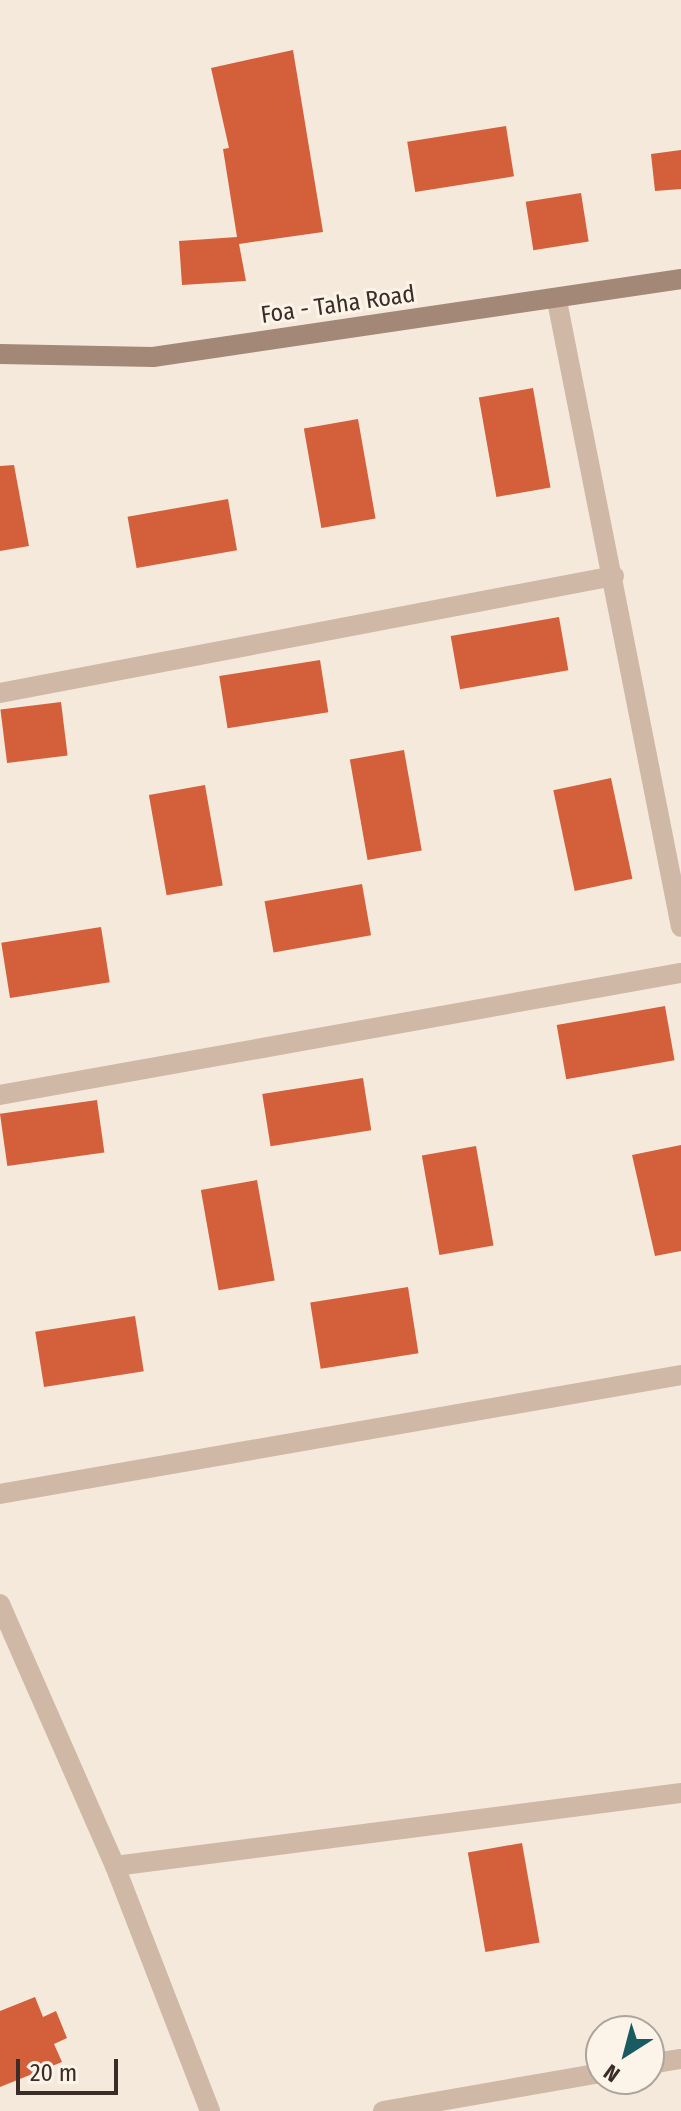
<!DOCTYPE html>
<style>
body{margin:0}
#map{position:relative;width:681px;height:2111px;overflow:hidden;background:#f5e9db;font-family:"Fira Sans Condensed",sans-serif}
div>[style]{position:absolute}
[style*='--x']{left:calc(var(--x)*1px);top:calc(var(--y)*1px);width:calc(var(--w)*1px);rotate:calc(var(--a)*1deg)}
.building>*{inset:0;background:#d3603b;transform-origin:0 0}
.street>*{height:20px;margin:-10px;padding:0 10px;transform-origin:10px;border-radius:10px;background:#cfb8a6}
.secondary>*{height:20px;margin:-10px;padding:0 10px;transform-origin:10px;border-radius:10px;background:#a38777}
span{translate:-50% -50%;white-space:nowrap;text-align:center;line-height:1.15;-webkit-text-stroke:6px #fcf3e9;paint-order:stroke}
.street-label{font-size:24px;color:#3a2d27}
.north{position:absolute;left:585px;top:2015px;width:80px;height:80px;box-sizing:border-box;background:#fcf3e9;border:2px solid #aea49b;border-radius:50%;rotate:216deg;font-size:22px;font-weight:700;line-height:32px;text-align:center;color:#3a2d27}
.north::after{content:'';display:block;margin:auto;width:28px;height:36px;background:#185b60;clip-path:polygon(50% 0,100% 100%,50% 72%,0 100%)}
.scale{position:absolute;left:16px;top:2059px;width:102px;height:36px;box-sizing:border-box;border:4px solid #3a2d27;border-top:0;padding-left:10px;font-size:24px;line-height:28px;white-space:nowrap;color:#3a2d27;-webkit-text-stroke:6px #fcf3e9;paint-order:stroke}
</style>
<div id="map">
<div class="building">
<div style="clip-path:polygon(293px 50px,323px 232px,239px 244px,246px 281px,182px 285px,179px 241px,237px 237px,223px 149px,229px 148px,211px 68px)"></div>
<div style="left:506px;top:126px;width:51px;height:100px;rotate:81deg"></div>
<div style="clip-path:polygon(681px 150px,681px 189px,655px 191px,651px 154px)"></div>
<div style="left:581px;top:193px;width:49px;height:56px;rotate:81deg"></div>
<div style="left:533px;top:388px;width:101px;height:55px;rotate:80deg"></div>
<div style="left:358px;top:419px;width:101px;height:55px;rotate:80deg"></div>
<div style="clip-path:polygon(14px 465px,29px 546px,0 551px,0 466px)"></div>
<div style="left:228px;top:499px;width:52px;height:102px;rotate:80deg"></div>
<div style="left:559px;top:617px;width:54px;height:110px;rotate:80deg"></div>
<div style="left:320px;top:660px;width:53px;height:102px;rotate:81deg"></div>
<div style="left:61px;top:702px;width:54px;height:61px;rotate:83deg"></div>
<div style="left:404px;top:750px;width:102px;height:55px;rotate:80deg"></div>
<div style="left:611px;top:778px;width:103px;height:59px;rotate:78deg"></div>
<div style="left:205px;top:785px;width:102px;height:57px;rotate:80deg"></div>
<div style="left:362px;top:884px;width:52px;height:99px;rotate:80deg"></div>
<div style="left:101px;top:927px;width:56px;height:101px;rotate:81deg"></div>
<div style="left:665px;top:1006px;width:55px;height:110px;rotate:80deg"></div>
<div style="left:363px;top:1078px;width:53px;height:102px;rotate:81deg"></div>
<div style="left:97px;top:1100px;width:53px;height:98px;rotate:82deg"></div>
<div style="clip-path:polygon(681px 1145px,681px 1251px,655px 1256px,632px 1155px)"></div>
<div style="left:476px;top:1146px;width:101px;height:55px;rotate:80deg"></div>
<div style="left:257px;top:1180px;width:102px;height:57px;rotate:80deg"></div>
<div style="left:408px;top:1287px;width:67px;height:99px;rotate:81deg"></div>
<div style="left:135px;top:1316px;width:56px;height:101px;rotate:81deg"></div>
<div style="left:522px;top:1843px;width:101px;height:55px;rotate:80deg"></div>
<div style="clip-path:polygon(35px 1997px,43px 2017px,56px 2011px,67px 2038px,54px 2044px,62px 2062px,0 2087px,0 2011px)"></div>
</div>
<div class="street">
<div style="--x:557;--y:301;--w:638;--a:78.8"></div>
<div style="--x:0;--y:693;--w:625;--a:-10.79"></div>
<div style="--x:0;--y:1095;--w:692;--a:-10.16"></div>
<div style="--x:0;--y:1494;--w:691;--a:-9.91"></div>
<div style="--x:0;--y:1604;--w:286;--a:66.3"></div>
<div style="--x:115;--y:1866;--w:263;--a:68.8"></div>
<div style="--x:115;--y:1866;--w:571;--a:-7.35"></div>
<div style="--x:649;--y:2064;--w:32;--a:-9"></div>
<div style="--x:383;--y:2111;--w:221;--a:-9.9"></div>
</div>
<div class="secondary">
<div style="--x:0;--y:354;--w:153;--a:1.1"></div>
<div style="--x:153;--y:357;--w:534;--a:-8.4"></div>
</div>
<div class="street-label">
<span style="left:338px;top:305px;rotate:-8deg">Foa - Taha Road</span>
</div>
<div class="north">N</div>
<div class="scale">20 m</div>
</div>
